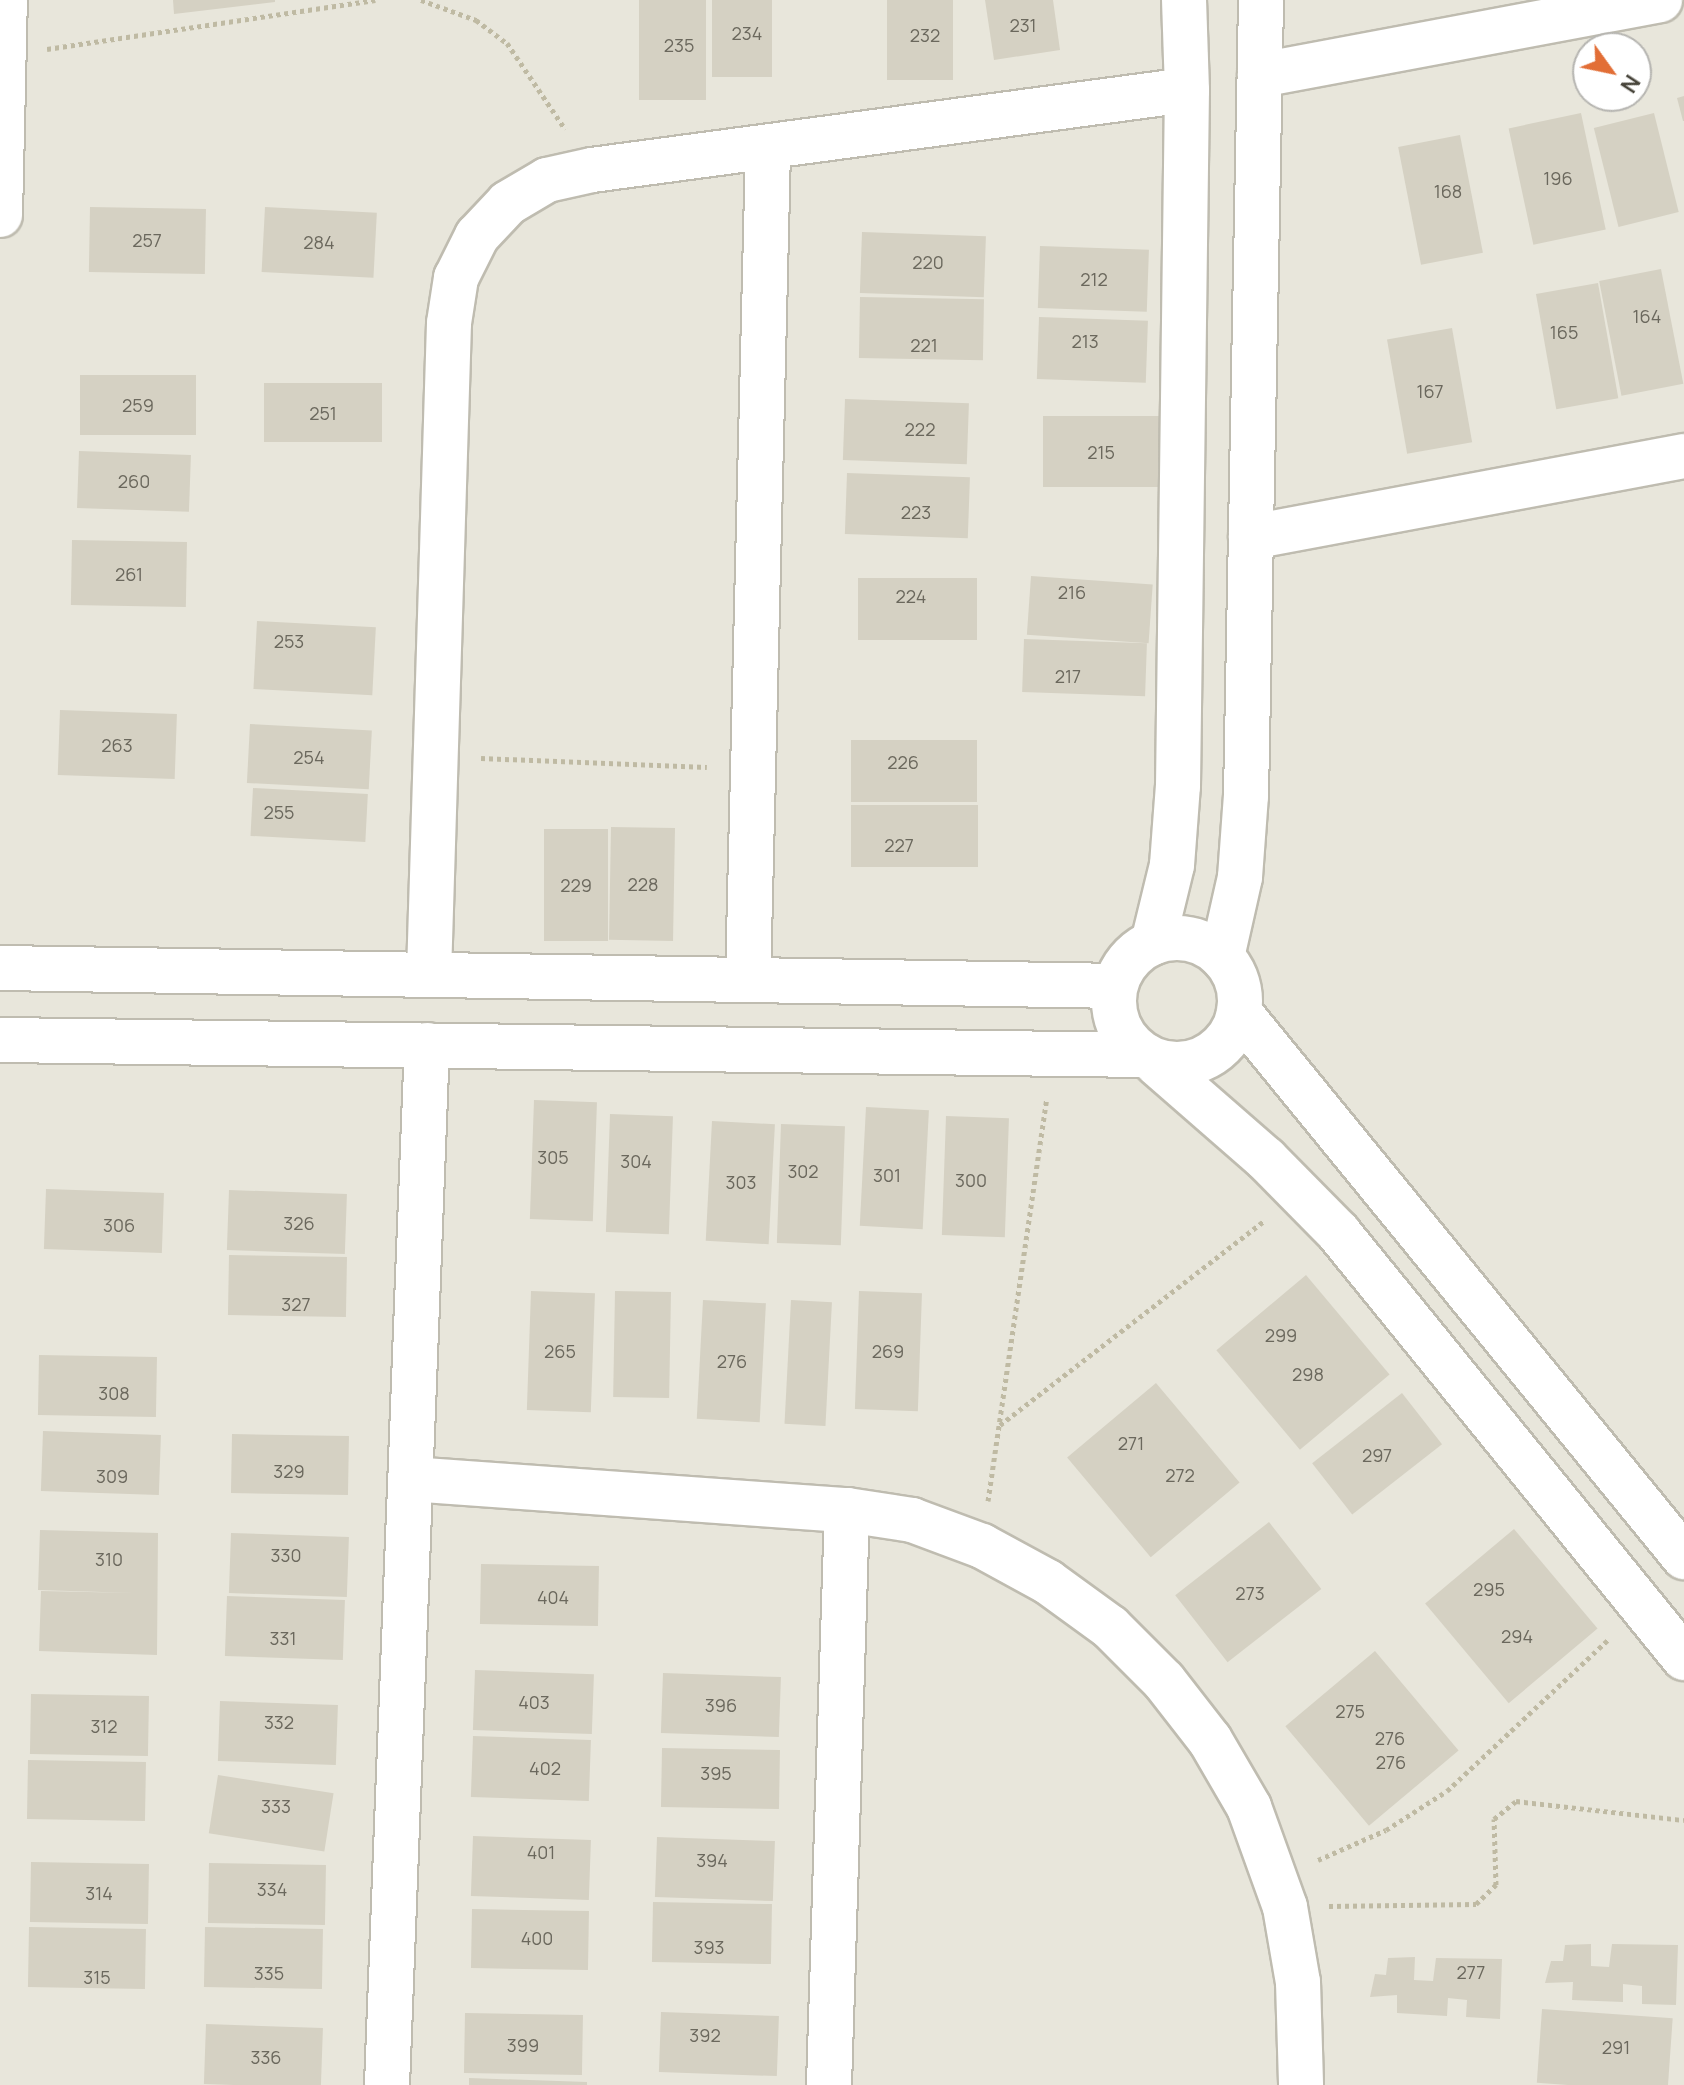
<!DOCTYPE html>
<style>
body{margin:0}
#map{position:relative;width:1684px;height:2085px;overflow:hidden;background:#f4f3ec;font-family:Manrope,sans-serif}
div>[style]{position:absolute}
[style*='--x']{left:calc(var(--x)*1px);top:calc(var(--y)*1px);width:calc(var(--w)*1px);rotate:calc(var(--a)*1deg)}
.residential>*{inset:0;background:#e8e6db}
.building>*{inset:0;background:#d5d1c3;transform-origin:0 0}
.path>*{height:5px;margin-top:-2.5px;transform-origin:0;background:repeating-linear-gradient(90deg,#bfbaa3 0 4px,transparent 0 8px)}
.roads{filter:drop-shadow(2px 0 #bfbcb0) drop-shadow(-2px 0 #bfbcb0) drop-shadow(0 2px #bfbcb0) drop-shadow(0 -2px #bfbcb0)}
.minor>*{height:44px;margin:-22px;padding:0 22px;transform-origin:22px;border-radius:22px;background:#fff}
.minor>.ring{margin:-22px;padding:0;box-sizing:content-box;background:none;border:44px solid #fff;border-radius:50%}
span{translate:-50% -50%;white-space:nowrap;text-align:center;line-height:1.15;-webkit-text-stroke:7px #fff;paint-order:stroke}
.number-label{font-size:18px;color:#6b685d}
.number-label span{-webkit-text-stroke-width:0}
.north{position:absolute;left:1572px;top:32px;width:80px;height:80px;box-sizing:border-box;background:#fff;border:2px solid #b6b5b1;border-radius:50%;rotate:123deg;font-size:22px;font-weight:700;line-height:32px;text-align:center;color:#48453b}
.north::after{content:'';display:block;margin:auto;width:28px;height:36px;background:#e26e36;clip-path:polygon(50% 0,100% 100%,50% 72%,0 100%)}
</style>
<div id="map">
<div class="residential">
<div style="clip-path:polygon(evenodd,0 0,1684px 0,1684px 2085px,0 2085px,0 0,1588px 48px,1636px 48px,1636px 96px,1588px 96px,1588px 48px)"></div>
</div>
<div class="building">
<div style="clip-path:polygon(173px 0,275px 0,275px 2px,174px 14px)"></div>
<div style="left:639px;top:0;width:67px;height:100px"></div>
<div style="left:712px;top:0;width:60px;height:77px"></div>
<div style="left:887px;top:0;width:66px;height:80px"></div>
<div style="clip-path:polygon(985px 0,1053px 0,1060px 50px,994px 60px)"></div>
<div style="clip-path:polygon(1684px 96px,1684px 121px,1683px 121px,1677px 98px)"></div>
<div style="left:1581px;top:113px;width:119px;height:74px;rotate:78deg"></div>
<div style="left:1654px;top:113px;width:102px;height:62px;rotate:76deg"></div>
<div style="left:1460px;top:135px;width:120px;height:63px;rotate:79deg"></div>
<div style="left:90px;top:207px;width:116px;height:65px;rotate:1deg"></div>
<div style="left:265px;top:207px;width:112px;height:65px;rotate:3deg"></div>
<div style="left:862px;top:232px;width:124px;height:61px;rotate:2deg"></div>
<div style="left:1040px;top:246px;width:109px;height:62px;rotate:2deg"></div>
<div style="left:1661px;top:269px;width:117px;height:63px;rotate:79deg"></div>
<div style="left:1598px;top:283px;width:117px;height:63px;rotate:80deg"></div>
<div style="left:860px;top:297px;width:124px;height:61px;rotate:1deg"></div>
<div style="left:1039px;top:317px;width:109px;height:62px;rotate:2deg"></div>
<div style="left:1452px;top:328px;width:116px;height:66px;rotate:80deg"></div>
<div style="left:80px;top:375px;width:116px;height:60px"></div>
<div style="left:264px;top:383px;width:118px;height:59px"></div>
<div style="left:845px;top:399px;width:124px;height:61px;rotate:2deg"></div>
<div style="left:1043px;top:416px;width:118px;height:71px"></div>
<div style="left:79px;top:451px;width:112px;height:57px;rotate:2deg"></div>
<div style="left:847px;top:473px;width:123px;height:61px;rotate:2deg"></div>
<div style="left:72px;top:540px;width:115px;height:65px;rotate:1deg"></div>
<div style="left:1031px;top:576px;width:122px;height:59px;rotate:4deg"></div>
<div style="left:977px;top:578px;width:62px;height:119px;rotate:90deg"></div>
<div style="left:257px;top:621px;width:119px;height:68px;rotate:3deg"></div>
<div style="left:1024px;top:639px;width:123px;height:53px;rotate:2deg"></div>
<div style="left:60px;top:710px;width:117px;height:65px;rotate:2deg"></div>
<div style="left:250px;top:724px;width:122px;height:59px;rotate:3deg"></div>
<div style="left:851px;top:740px;width:126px;height:62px"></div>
<div style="left:253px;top:788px;width:115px;height:48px;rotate:3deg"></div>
<div style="left:851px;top:805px;width:127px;height:62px"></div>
<div style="left:675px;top:828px;width:113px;height:64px;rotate:91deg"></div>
<div style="left:544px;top:829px;width:64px;height:112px"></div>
<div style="left:534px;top:1100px;width:63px;height:119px;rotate:2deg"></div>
<div style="left:866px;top:1107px;width:63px;height:119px;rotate:3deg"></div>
<div style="left:610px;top:1114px;width:63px;height:118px;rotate:2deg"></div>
<div style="left:946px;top:1116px;width:63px;height:119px;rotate:2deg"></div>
<div style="left:712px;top:1121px;width:63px;height:120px;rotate:3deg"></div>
<div style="left:781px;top:1124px;width:64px;height:119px;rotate:2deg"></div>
<div style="left:46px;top:1189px;width:118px;height:60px;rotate:2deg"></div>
<div style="left:229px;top:1190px;width:118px;height:60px;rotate:2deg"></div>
<div style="left:229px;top:1255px;width:118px;height:60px;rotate:1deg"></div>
<div style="left:1306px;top:1275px;width:130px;height:117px;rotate:50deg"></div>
<div style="left:531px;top:1291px;width:64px;height:119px;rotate:2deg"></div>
<div style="left:615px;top:1291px;width:56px;height:106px;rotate:1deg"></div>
<div style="left:859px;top:1291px;width:63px;height:118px;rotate:2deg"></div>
<div style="left:703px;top:1300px;width:63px;height:119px;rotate:3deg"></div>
<div style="left:791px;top:1300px;width:41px;height:124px;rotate:3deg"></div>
<div style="left:39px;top:1355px;width:118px;height:60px;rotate:1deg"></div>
<div style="left:1156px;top:1383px;width:130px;height:116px;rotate:50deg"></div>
<div style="left:1402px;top:1393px;width:65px;height:114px;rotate:52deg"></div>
<div style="left:43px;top:1431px;width:118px;height:60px;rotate:2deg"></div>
<div style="left:232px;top:1434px;width:117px;height:59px;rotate:1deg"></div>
<div style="left:1269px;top:1522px;width:85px;height:119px;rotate:52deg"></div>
<div style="left:1514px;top:1529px;width:130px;height:116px;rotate:50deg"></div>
<div style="clip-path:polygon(40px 1530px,158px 1533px,157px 1655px,39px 1651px,41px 1591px,134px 1593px,38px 1590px)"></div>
<div style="left:231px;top:1533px;width:118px;height:60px;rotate:2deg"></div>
<div style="left:481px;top:1564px;width:118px;height:60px;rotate:1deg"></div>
<div style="left:227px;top:1596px;width:118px;height:60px;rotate:2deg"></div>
<div style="left:1375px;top:1651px;width:130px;height:117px;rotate:50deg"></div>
<div style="left:475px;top:1670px;width:119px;height:60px;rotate:2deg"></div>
<div style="left:663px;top:1673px;width:118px;height:60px;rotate:2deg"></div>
<div style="left:31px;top:1694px;width:118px;height:60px;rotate:1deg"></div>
<div style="left:220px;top:1701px;width:118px;height:60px;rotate:2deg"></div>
<div style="left:473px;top:1736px;width:118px;height:61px;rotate:2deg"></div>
<div style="left:662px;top:1748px;width:118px;height:59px;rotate:1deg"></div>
<div style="left:28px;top:1760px;width:118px;height:59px;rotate:1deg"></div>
<div style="left:218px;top:1775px;width:117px;height:59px;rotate:9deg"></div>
<div style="left:473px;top:1836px;width:118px;height:60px;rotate:2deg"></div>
<div style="left:657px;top:1837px;width:118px;height:60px;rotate:2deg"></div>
<div style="left:31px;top:1862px;width:118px;height:60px;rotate:1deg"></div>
<div style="left:209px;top:1863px;width:117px;height:60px;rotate:1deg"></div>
<div style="left:653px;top:1902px;width:119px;height:60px;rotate:1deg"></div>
<div style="left:472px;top:1909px;width:117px;height:59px;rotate:1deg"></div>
<div style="left:29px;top:1927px;width:117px;height:60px;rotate:1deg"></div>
<div style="left:205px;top:1927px;width:118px;height:60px;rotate:1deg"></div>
<div style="clip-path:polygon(1591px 1944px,1591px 1966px,1609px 1967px,1612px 1944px,1678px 1945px,1676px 2005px,1642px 2004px,1642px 1986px,1623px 1984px,1623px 2002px,1572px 2000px,1573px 1982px,1545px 1983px,1551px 1961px,1563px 1961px,1565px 1945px)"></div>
<div style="clip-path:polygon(1415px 1957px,1414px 1980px,1433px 1981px,1436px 1958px,1502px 1959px,1500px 2019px,1466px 2017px,1467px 2000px,1448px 1998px,1447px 2016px,1397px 2013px,1397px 1995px,1370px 1997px,1375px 1974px,1386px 1975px,1388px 1958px)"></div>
<div style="left:1542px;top:2009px;width:131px;height:74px;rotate:4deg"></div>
<div style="left:661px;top:2012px;width:118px;height:60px;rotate:2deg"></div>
<div style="left:465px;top:2013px;width:118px;height:60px;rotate:1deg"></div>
<div style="left:206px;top:2024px;width:117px;height:60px;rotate:2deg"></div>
<div style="clip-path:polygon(469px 2078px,587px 2082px,587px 2085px,469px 2085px)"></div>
</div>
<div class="path">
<div style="--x:421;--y:0;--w:59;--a:20"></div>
<div style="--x:476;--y:20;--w:39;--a:37"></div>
<div style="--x:507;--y:43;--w:104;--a:56"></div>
<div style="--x:47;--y:49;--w:332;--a:-8.5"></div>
<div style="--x:481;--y:758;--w:226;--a:2.3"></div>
<div style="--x:1000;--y:1425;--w:334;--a:-37.7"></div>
<div style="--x:988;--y:1501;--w:406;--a:-81.7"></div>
<div style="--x:1318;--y:1860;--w:74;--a:-23.8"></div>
<div style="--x:1386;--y:1830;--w:72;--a:-32.6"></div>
<div style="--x:1447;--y:1791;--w:222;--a:-43.2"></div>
<div style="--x:1329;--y:1906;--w:147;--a:-0.8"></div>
<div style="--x:1476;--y:1904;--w:28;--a:-44"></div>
<div style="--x:1496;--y:1885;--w:66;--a:-91.7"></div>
<div style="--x:1494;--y:1819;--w:28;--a:-39"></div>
<div style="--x:1516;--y:1801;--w:169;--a:6.5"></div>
</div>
<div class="roads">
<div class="minor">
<div style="--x:1260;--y:75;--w:407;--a:-10.6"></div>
<div style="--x:0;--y:215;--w:215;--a:-88.7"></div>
<div style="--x:1251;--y:537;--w:441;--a:-10.6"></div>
<div class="ring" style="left:1114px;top:938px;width:82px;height:82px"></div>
<div style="--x:1153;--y:943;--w:80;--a:-76.3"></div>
<div style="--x:1172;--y:865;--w:79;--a:-85.7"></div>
<div style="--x:1178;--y:786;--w:696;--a:-89.26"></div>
<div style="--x:1187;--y:90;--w:90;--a:-91.9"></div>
<div style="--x:1222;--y:957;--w:82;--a:-77.3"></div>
<div style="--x:1240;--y:877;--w:81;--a:-85.8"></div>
<div style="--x:1246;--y:796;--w:796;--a:-88.92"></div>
<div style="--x:0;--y:968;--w:1115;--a:0.92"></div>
<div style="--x:429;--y:974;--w:651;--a:-88.24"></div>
<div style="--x:449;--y:323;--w:46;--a:-81.2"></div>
<div style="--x:456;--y:278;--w:47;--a:-63.4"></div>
<div style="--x:477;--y:236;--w:45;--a:-46.8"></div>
<div style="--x:508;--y:203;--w:45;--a:-30.5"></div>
<div style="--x:547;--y:180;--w:46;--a:-12.5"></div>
<div style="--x:592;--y:170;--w:600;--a:-7.66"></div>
<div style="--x:748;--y:980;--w:833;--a:-88.62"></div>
<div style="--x:1239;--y:1012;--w:704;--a:50.77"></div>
<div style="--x:0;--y:1040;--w:1144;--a:0.75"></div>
<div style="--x:1157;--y:1064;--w:145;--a:41.1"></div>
<div style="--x:1266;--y:1159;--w:103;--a:45.4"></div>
<div style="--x:1338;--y:1232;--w:549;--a:50.92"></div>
<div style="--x:410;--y:1479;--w:438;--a:4.1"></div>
<div style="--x:847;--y:1510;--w:66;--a:8.7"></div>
<div style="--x:912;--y:1520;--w:75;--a:20.4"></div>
<div style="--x:982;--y:1546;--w:75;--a:28.6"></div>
<div style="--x:1048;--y:1582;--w:77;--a:36"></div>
<div style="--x:1110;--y:1627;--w:76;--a:45"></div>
<div style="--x:1164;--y:1681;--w:75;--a:52.1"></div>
<div style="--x:1210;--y:1740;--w:78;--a:59.8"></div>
<div style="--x:1249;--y:1807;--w:106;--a:70.2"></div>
<div style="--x:1285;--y:1907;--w:76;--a:80.2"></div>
<div style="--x:1298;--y:1982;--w:103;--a:88.3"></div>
<div style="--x:387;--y:2085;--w:1041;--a:-87.8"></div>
<div style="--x:829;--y:2085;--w:575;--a:-88.21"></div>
</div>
</div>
<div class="number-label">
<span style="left:1023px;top:25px">231</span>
<span style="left:747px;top:33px">234</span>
<span style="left:925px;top:35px">232</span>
<span style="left:679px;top:45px">235</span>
<span style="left:1558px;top:178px">196</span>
<span style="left:1448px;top:191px">168</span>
<span style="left:147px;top:240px">257</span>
<span style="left:319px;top:242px">284</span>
<span style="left:928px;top:262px">220</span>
<span style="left:1094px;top:279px">212</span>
<span style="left:1647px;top:316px">164</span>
<span style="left:1564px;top:332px">165</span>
<span style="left:1085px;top:341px">213</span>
<span style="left:924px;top:345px">221</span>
<span style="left:1430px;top:391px">167</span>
<span style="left:138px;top:405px">259</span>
<span style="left:323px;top:413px">251</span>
<span style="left:920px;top:429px">222</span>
<span style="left:1101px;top:452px">215</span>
<span style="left:134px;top:481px">260</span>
<span style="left:916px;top:512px">223</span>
<span style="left:129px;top:574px">261</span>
<span style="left:1072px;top:592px">216</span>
<span style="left:911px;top:596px">224</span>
<span style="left:289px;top:641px">253</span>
<span style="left:1068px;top:676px">217</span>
<span style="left:117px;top:745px">263</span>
<span style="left:309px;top:757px">254</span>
<span style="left:903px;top:762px">226</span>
<span style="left:279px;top:812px">255</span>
<span style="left:899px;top:845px">227</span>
<span style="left:643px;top:884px">228</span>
<span style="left:576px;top:885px">229</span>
<span style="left:553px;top:1157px">305</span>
<span style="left:636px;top:1161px">304</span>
<span style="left:803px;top:1171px">302</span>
<span style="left:887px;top:1175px">301</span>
<span style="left:971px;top:1180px">300</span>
<span style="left:741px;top:1182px">303</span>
<span style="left:299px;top:1223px">326</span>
<span style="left:119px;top:1225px">306</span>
<span style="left:296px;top:1304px">327</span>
<span style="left:1281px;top:1335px">299</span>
<span style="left:560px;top:1351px">265</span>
<span style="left:888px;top:1351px">269</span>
<span style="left:732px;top:1361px">276</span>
<span style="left:1308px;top:1374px">298</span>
<span style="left:114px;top:1393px">308</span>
<span style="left:1131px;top:1443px">271</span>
<span style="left:1377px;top:1455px">297</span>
<span style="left:289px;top:1471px">329</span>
<span style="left:1180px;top:1475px">272</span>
<span style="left:112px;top:1476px">309</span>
<span style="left:286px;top:1555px">330</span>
<span style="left:109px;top:1559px">310</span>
<span style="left:1489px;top:1589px">295</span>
<span style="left:1250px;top:1593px">273</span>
<span style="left:553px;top:1597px">404</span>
<span style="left:1517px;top:1636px">294</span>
<span style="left:283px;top:1638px">331</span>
<span style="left:534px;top:1702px">403</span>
<span style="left:721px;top:1705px">396</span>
<span style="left:1350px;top:1711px">275</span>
<span style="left:279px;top:1722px">332</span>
<span style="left:104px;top:1726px">312</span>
<span style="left:1390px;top:1738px">276</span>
<span style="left:1391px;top:1762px">276</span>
<span style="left:545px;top:1768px">402</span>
<span style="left:716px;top:1773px">395</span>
<span style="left:276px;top:1806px">333</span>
<span style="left:541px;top:1852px">401</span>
<span style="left:712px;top:1860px">394</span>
<span style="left:272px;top:1889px">334</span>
<span style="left:99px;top:1893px">314</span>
<span style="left:537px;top:1938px">400</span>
<span style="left:709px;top:1947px">393</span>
<span style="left:1471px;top:1972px">277</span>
<span style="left:269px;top:1973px">335</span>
<span style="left:97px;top:1977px">315</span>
<span style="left:705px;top:2035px">392</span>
<span style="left:523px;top:2045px">399</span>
<span style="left:1616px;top:2047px">291</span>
<span style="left:266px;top:2057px">336</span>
</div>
<div class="north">N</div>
</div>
